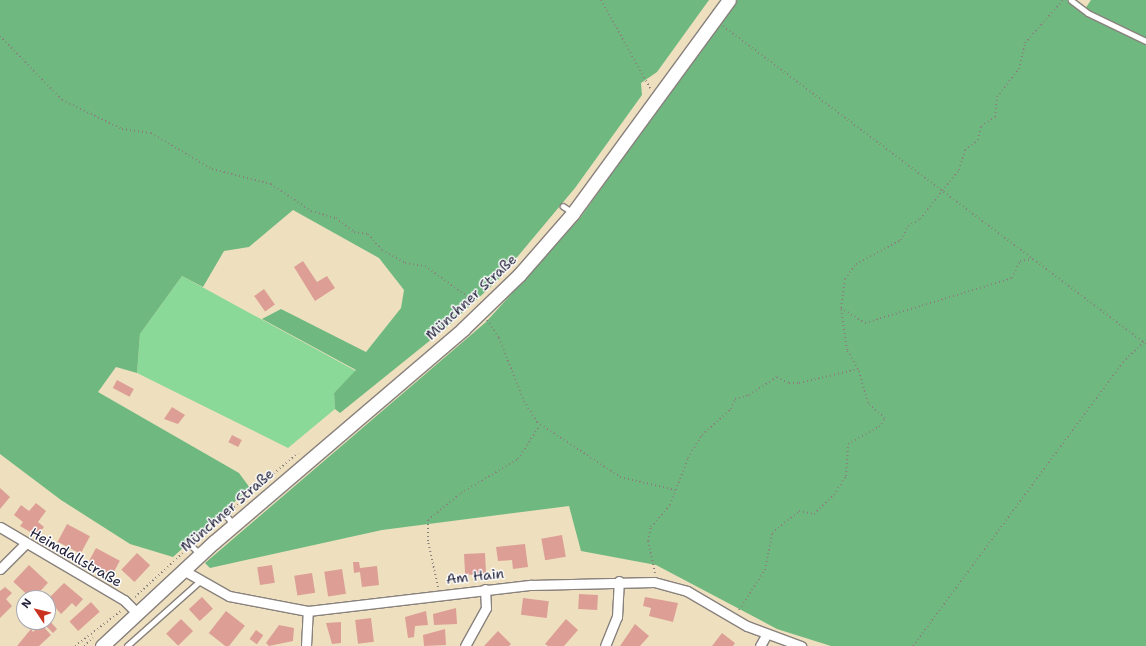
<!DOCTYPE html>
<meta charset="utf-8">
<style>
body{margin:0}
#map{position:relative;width:1146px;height:646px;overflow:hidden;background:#eee0bf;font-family:"Shantell Sans",sans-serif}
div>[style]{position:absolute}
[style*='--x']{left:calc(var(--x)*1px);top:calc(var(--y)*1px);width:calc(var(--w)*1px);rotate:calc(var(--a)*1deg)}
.green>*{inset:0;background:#8ad998}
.forest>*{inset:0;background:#6fb980}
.building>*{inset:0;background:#dc9e95;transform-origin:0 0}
.path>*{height:2px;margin-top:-1px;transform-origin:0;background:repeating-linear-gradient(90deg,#88817d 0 1px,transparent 0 4px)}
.roads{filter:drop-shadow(1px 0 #88817d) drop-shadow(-1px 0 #88817d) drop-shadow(0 1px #88817d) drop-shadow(0 -1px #88817d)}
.lane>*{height:4.5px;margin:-2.25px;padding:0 2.25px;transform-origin:2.25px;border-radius:2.25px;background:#fff}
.street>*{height:9px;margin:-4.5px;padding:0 4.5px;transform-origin:4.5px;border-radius:4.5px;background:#fff}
.secondary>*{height:13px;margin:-6.5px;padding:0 6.5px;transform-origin:6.5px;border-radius:6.5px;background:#fff}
span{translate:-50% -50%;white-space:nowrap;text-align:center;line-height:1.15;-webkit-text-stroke:3px #fff;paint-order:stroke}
.street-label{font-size:14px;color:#22223b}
.north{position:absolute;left:16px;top:590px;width:40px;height:40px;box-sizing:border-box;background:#fff;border:1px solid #a7a7b1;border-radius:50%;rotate:305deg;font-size:11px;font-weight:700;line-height:16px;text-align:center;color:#22223b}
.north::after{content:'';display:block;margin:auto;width:14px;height:18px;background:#c8321e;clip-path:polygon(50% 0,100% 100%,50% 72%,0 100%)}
</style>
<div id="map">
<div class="green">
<div style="clip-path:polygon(182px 276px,356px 371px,334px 393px,335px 409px,288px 448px,137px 373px,140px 334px)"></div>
</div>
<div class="forest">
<div style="clip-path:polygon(0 0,709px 0,657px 72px,641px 83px,642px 95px,575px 188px,498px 280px,448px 326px,340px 413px,335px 409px,334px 393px,356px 370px,262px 319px,281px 309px,366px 352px,401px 308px,404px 290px,379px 258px,293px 210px,249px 247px,224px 251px,203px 287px,182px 276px,140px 334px,137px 373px,116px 367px,98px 392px,239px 473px,250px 488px,173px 557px,130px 544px,61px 500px,0 454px)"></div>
<div style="clip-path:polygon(736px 0,1067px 0,1083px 12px,1091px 0,1146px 0,1146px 646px,831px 646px,777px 629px,656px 565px,581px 551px,569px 506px,382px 530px,210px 568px,205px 563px,486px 322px,580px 218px)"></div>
</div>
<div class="building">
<div style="clip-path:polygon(303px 261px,317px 282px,327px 276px,335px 288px,315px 301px,294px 267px)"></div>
<div style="left:264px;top:289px;width:19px;height:12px;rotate:55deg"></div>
<div style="left:117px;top:380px;width:19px;height:9px;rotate:28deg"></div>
<div style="clip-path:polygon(172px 407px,185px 415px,178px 424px,164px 419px)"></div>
<div style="left:232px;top:435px;width:11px;height:8px;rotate:27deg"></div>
<div style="clip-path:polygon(0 488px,10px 497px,0 509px)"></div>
<div style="clip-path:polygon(36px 503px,46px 511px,38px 522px,44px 527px,37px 536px,20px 526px,23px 522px,14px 515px,21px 505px,29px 511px)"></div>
<div style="left:67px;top:524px;width:26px;height:20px;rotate:28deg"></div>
<div style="left:562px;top:535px;width:22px;height:21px;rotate:80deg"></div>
<div style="clip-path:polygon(525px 544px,528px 567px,513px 569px,512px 560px,498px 561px,496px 547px)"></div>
<div style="left:96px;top:548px;width:27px;height:17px;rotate:28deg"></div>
<div style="left:137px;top:553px;width:18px;height:23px;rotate:43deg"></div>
<div style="left:485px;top:553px;width:21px;height:21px;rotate:87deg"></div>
<div style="clip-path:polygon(353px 562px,359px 562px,360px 568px,377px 566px,379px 585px,362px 587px,360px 572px,354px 573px)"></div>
<div style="left:29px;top:565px;width:26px;height:23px;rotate:43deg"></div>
<div style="left:272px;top:565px;width:18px;height:15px;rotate:81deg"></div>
<div style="left:342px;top:569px;width:25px;height:18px;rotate:81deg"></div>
<div style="left:312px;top:573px;width:20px;height:18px;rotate:81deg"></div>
<div style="clip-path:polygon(64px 583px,83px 599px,76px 607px,72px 603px,61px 614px,48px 599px)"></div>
<div style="clip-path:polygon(5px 587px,12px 593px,6px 599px,12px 606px,0 618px,0 591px)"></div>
<div style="left:579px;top:594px;width:19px;height:15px;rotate:3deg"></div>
<div style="left:202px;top:597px;width:16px;height:18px;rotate:47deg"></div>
<div style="clip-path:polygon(645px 597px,678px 603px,673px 622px,649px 616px,651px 608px,643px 606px)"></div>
<div style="left:523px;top:598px;width:26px;height:17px;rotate:7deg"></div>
<div style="left:91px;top:602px;width:13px;height:29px;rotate:48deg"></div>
<div style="clip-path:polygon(456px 608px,457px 624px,434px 625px,433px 614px)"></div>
<div style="left:226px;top:611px;width:24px;height:28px;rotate:38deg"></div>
<div style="clip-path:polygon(426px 611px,428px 625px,415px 626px,414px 637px,408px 638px,405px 617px)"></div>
<div style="left:371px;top:618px;width:24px;height:16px;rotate:83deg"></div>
<div style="clip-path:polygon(48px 619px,57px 629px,53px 633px,44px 624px)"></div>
<div style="left:181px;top:619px;width:17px;height:21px;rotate:45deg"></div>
<div style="clip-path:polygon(566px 619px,578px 630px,564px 646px,548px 646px,545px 644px)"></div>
<div style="clip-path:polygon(341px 622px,341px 643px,332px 644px,326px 623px)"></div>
<div style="clip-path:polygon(41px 624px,51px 635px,39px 646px,17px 646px,31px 629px,33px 632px)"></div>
<div style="clip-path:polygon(635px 624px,649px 636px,640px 646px,620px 646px)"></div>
<div style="clip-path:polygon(279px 625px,294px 628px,293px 641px,269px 646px,266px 643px)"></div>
<div style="clip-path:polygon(445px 629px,446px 645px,424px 646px,423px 635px)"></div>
<div style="left:256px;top:630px;width:9px;height:11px;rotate:36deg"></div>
<div style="clip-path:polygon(498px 631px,511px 644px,509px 646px,484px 646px)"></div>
<div style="clip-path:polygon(722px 633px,735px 643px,733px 646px,712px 646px)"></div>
</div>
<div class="path">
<div style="--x:601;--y:0;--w:101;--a:60.9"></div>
<div style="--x:723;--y:26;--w:529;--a:36.93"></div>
<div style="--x:0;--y:36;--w:89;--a:45.9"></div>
<div style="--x:62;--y:100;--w:67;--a:25.8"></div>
<div style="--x:122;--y:129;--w:29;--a:8"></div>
<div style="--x:151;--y:133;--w:71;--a:30.5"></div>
<div style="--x:212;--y:169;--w:61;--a:14.3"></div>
<div style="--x:271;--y:184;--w:48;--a:34"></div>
<div style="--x:311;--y:211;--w:26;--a:16"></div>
<div style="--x:336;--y:218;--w:23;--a:38"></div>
<div style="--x:354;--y:232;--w:14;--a:8"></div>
<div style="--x:368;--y:234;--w:21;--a:49"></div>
<div style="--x:382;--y:250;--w:26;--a:29"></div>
<div style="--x:405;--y:263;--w:20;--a:9"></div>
<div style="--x:425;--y:266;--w:62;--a:35.8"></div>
<div style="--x:841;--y:308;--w:28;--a:32"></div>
<div style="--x:865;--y:323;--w:154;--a:-17"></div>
<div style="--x:1012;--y:278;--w:19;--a:-65"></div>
<div style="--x:1020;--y:261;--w:13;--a:-9"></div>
<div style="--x:487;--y:320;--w:22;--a:56"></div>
<div style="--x:499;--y:338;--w:68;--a:68.4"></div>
<div style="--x:524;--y:401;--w:25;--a:58"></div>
<div style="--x:537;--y:422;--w:100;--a:33.5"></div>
<div style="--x:620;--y:477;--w:57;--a:13.1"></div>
<div style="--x:231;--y:510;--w:88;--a:-40.4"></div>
<div style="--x:655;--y:573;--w:33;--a:-102"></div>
<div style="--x:648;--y:541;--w:14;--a:-78"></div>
<div style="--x:651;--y:527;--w:29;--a:-49"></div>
<div style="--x:670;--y:505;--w:50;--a:-69"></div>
<div style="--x:688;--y:458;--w:27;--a:-59"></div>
<div style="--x:702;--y:435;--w:39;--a:-42"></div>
<div style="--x:731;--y:409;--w:11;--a:-68"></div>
<div style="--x:735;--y:399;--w:15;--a:-16"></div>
<div style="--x:749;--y:395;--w:33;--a:-33"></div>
<div style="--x:777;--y:377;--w:13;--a:27"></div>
<div style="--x:789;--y:383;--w:10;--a:0"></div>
<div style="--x:799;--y:383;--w:61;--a:-13.3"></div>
<div style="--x:438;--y:587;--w:47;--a:-102.3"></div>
<div style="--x:428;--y:541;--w:21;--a:-90"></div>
<div style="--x:428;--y:520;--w:43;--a:-39.3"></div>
<div style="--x:461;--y:493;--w:66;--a:-30.8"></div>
<div style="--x:518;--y:459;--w:40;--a:-57.1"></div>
<div style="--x:135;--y:597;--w:69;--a:-42.7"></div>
<div style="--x:739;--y:610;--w:48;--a:-57"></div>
<div style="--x:765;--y:570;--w:38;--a:-79"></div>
<div style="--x:772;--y:533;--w:35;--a:-39"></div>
<div style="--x:799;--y:511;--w:15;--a:11"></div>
<div style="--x:814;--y:514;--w:28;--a:-44"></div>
<div style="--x:834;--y:495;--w:22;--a:-58"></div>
<div style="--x:846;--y:476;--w:32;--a:-86"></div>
<div style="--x:848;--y:444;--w:35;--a:-29"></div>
<div style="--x:879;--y:427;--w:11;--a:-56"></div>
<div style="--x:885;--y:418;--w:23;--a:-139"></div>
<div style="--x:868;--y:403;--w:35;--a:-106"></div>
<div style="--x:858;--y:369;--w:22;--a:-120"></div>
<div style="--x:847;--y:350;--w:42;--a:-98.1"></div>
<div style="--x:841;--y:308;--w:29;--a:-82"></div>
<div style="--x:845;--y:279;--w:19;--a:-54"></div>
<div style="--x:856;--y:264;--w:51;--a:-28.1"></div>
<div style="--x:901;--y:240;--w:16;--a:-63"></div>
<div style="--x:908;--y:226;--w:14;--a:-30"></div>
<div style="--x:920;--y:219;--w:63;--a:-51.5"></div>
<div style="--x:959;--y:170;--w:21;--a:-73"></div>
<div style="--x:965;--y:150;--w:16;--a:-38"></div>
<div style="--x:978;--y:140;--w:14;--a:-78"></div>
<div style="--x:981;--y:126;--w:17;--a:-33"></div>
<div style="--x:995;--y:117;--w:20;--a:-84"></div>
<div style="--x:997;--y:97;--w:36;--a:-52"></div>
<div style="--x:1019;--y:69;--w:27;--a:-77"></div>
<div style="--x:1025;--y:43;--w:57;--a:-48.5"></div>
<div style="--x:75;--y:646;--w:58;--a:-37.3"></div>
<div style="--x:84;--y:646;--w:12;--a:-42"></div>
<div style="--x:913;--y:646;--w:353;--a:-53.5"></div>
<div style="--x:1123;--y:362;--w:29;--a:-44"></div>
</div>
<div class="roads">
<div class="lane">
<div style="--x:1071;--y:0;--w:21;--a:37"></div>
<div style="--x:1088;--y:13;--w:64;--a:25.8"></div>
<div style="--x:563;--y:206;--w:11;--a:34"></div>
<div style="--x:226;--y:515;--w:13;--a:51"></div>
<div style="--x:191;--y:545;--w:13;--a:45"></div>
<div style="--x:127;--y:646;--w:98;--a:-41.7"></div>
</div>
<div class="street">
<div style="--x:0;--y:527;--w:144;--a:30.5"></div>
<div style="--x:124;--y:600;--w:18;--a:45"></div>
<div style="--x:0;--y:569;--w:35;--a:-45"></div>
<div style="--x:183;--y:570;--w:53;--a:29.5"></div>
<div style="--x:229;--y:596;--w:80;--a:10.8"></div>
<div style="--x:308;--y:611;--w:225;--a:-6.7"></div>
<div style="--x:531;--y:585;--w:123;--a:-1.4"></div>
<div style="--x:654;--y:582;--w:34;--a:15"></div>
<div style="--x:687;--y:591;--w:69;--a:30.3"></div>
<div style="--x:747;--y:626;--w:58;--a:20.3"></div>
<div style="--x:306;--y:646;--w:35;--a:-87"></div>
<div style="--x:465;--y:646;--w:43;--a:-61.1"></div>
<div style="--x:486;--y:608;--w:19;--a:-93"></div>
<div style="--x:605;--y:646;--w:31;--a:-68"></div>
<div style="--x:617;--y:617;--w:36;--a:-87"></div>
<div style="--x:760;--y:646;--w:13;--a:-61"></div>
</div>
<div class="secondary">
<div style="--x:102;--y:646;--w:153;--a:-42.9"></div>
<div style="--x:214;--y:542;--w:328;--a:-40.5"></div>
<div style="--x:463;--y:329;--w:78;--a:-44"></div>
<div style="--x:519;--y:275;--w:82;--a:-48.9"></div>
<div style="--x:573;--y:213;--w:264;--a:-53.8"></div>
</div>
</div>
<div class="street-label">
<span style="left:471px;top:297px;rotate:-43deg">Münchner Straße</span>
<span style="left:227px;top:510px;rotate:-41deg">Münchner Straße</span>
<span style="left:76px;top:557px;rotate:30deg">Heimdallstraße</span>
<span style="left:475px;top:576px;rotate:-6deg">Am Hain</span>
</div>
<div class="north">N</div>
</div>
